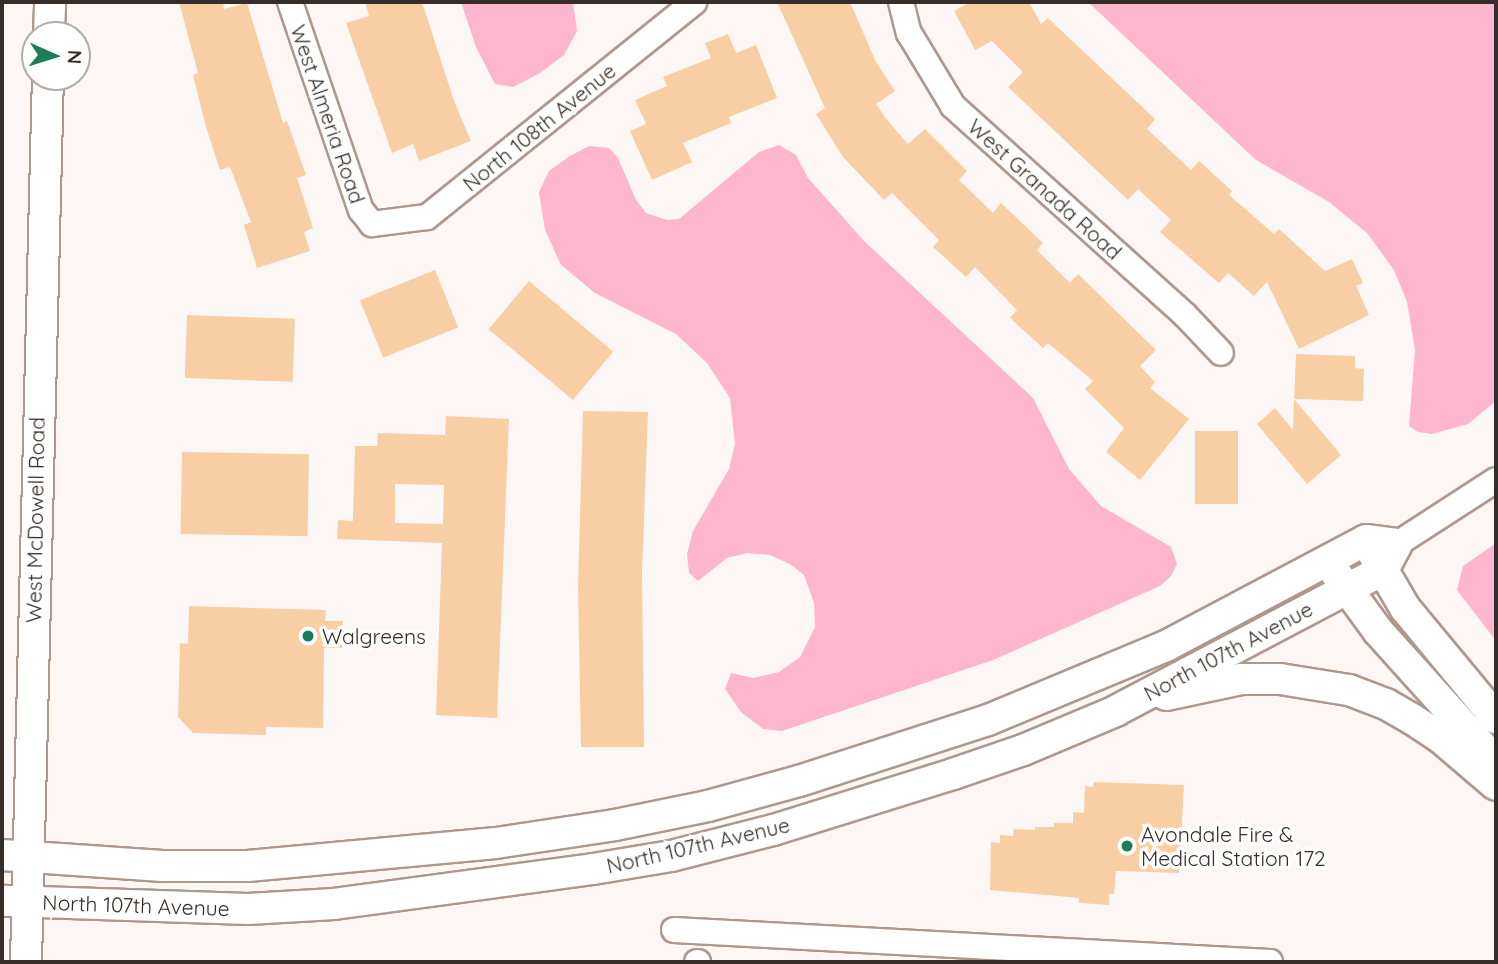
<!DOCTYPE html>
<style>
body{margin:0}
#map{position:relative;width:1498px;height:964px;overflow:hidden;background:#fcf7f5;font-family:Quicksand,sans-serif}
div>[style]{position:absolute}
[style*='--x']{left:calc(var(--x)*1px);top:calc(var(--y)*1px);width:calc(var(--w)*1px);rotate:calc(var(--a)*1deg)}
.water>*{inset:0;background:#feb5ce}
.building>*{inset:0;background:#f8cfa5;transform-origin:0 0}
.roads{filter:drop-shadow(2px 0 #ae978d) drop-shadow(-2px 0 #ae978d) drop-shadow(0 2px #ae978d) drop-shadow(0 -2px #ae978d)}
.minor>*{height:24px;margin:-12px;padding:0 12px;transform-origin:12px;border-radius:12px;background:#fff}
.major>*{height:30px;margin:-15px;padding:0 15px;transform-origin:15px;border-radius:15px;background:#fff}
.dots>*{width:19px;height:19px;translate:-50% -50%;box-sizing:border-box;border:4px solid #fff;border-radius:50%}
span{translate:-50% -50%;white-space:nowrap;text-align:center;line-height:1.15;-webkit-text-stroke:7px #fff;paint-order:stroke}
.street-label{font-size:21px;color:#362c28}
.poi-label{font-size:21px;color:#362c28}
.left{translate:0 -50%;text-align:left}
.frame{position:absolute;inset:0;border:4px solid #362c28;pointer-events:none}
.north{position:absolute;left:21px;top:21px;width:70px;height:70px;box-sizing:border-box;background:#fff;border:2px solid #afaba9;border-radius:50%;rotate:93deg;font-size:19px;font-weight:700;line-height:28px;text-align:center;color:#362c28}
.north::after{content:'';display:block;margin:auto;width:24px;height:32px;background:#1a7f58;clip-path:polygon(50% 0,100% 100%,50% 72%,0 100%)}
</style>
<div id="map">
<div class="water">
<div style="clip-path:polygon(461px 2px,573px 2px,577px 31px,564px 55px,540px 73px,513px 87px,495px 84px,476px 47px)"></div>
<div style="clip-path:polygon(1088px 2px,1496px 2px,1496px 401px,1468px 424px,1432px 434px,1418px 432px,1409px 426px,1415px 350px,1407px 302px,1394px 270px,1367px 233px,1329px 202px,1256px 160px)"></div>
<div style="clip-path:polygon(779px 145px,796px 155px,808px 178px,865px 242px,1033px 398px,1069px 469px,1101px 506px,1171px 547px,1177px 564px,1171px 576px,1160px 586px,993px 660px,782px 731px,763px 729px,741px 712px,725px 689px,731px 673px,753px 678px,779px 672px,800px 657px,815px 627px,814px 603px,804px 575px,790px 564px,770px 555px,747px 553px,727px 558px,698px 581px,689px 573px,687px 554px,693px 531px,729px 469px,735px 444px,730px 398px,707px 363px,676px 334px,595px 293px,561px 265px,545px 230px,539px 192px,549px 171px,570px 156px,589px 146px,609px 148px,618px 158px,636px 200px,646px 213px,667px 220px,679px 219px,759px 152px)"></div>
<div style="clip-path:polygon(1496px 543px,1496px 641px,1457px 590px,1463px 566px)"></div>
</div>
<div class="building">
<div style="clip-path:polygon(179px 2px,223px 2px,224px 9px,247px 3px,283px 123px,287px 121px,306px 175px,297px 178px,313px 228px,304px 232px,310px 251px,257px 268px,244px 225px,251px 222px,230px 167px,220px 170px,206px 127px,193px 75px,198px 73px)"></div>
<div style="clip-path:polygon(365px 2px,422px 2px,454px 101px,471px 141px,419px 161px,413px 144px,392px 153px,346px 23px,369px 16px)"></div>
<div style="clip-path:polygon(777px 2px,850px 2px,876px 62px,895px 91px,876px 104px,887px 120px,908px 144px,925px 129px,967px 171px,959px 180px,993px 213px,1001px 203px,1043px 243px,1037px 250px,1070px 283px,1078px 274px,1156px 350px,1140px 366px,1155px 382px,1150px 388px,1189px 419px,1140px 480px,1106px 452px,1124px 428px,1085px 389px,1093px 381px,1048px 343px,1043px 348px,1010px 318px,1017px 310px,975px 267px,966px 277px,933px 247px,939px 240px,892px 193px,884px 200px,843px 157px,816px 114px,825px 108px)"></div>
<div style="clip-path:polygon(970px 2px,1029px 2px,1041px 24px,1048px 18px,1155px 119px,1147px 129px,1191px 170px,1199px 161px,1232px 191px,1229px 195px,1274px 234px,1279px 229px,1325px 271px,1352px 259px,1363px 283px,1356px 286px,1369px 315px,1299px 349px,1267px 282px,1254px 296px,1228px 273px,1219px 283px,1160px 232px,1171px 220px,1138px 189px,1128px 200px,1008px 87px,1023px 72px,992px 41px,975px 50px,954px 11px)"></div>
<div style="clip-path:polygon(728px 34px,736px 53px,756px 45px,777px 98px,729px 117px,731px 123px,683px 143px,692px 162px,652px 180px,630px 131px,646px 124px,635px 100px,667px 86px,663px 77px,711px 58px,705px 43px)"></div>
<div style="left:435px;top:270px;width:62px;height:81px;rotate:68deg"></div>
<div style="left:529px;top:281px;width:110px;height:63px;rotate:40deg"></div>
<div style="left:187px;top:315px;width:108px;height:63px;rotate:2deg"></div>
<div style="clip-path:polygon(1296px 354px,1355px 356px,1355px 368px,1364px 369px,1363px 401px,1294px 399px)"></div>
<div style="clip-path:polygon(1294px 399px,1341px 455px,1307px 484px,1257px 424px,1275px 408px,1293px 430px)"></div>
<div style="clip-path:polygon(583px 411px,648px 412px,642px 572px,644px 747px,581px 747px,578px 586px)"></div>
<div style="clip-path:polygon(evenodd,446px 416px,509px 419px,497px 718px,436px 715px,442px 543px,337px 539px,338px 520px,353px 521px,355px 446px,377px 446px,378px 433px,445px 435px,446px 416px,395px 484px,444px 485px,443px 524px,395px 523px,395px 484px)"></div>
<div style="left:1195px;top:431px;width:43px;height:73px"></div>
<div style="left:182px;top:452px;width:127px;height:82px;rotate:1deg"></div>
<div style="clip-path:polygon(189px 606px,326px 610px,325px 621px,343px 621px,342px 648px,324px 648px,323px 728px,266px 727px,266px 735px,193px 733px,178px 717px,180px 643px,188px 644px)"></div>
<div style="clip-path:polygon(1094px 782px,1184px 785px,1179px 873px,1116px 871px,1114px 894px,1109px 894px,1109px 905px,1079px 903px,1079px 898px,990px 890px,991px 842px,1000px 843px,1000px 835px,1013px 836px,1014px 829px,1035px 830px,1035px 827px,1054px 827px,1054px 823px,1073px 823px,1073px 812px,1084px 813px,1085px 786px,1093px 787px)"></div>
</div>
<div class="roads">
<div class="minor">
<div style="--x:290;--y:2;--w:220;--a:71.2"></div>
<div style="--x:361;--y:210;--w:18;--a:52"></div>
<div style="--x:372;--y:224;--w:55;--a:-7.3"></div>
<div style="--x:427;--y:217;--w:343;--a:-38.8"></div>
<div style="--x:901;--y:2;--w:32;--a:76"></div>
<div style="--x:909;--y:33;--w:85;--a:58.9"></div>
<div style="--x:953;--y:106;--w:312;--a:42"></div>
<div style="--x:1185;--y:315;--w:52;--a:46.5"></div>
<div style="--x:1397;--y:544;--w:118;--a:-32.9"></div>
<div style="--x:674;--y:930;--w:597;--a:3.07"></div>
<div style="--x:697;--y:962;--w:1;--a:0"></div>
</div>
<div class="major">
<div style="--x:49;--y:35;--w:33;--a:-88"></div>
<div style="--x:1373;--y:553;--w:64;--a:59.8"></div>
<div style="--x:1405;--y:608;--w:143;--a:50.4"></div>
<div style="--x:1335;--y:572;--w:73;--a:53.9"></div>
<div style="--x:1378;--y:631;--w:176;--a:48"></div>
<div style="--x:1166;--y:695;--w:77;--a:-12"></div>
<div style="--x:1241;--y:679;--w:39;--a:0"></div>
<div style="--x:1280;--y:679;--w:70;--a:9.1"></div>
<div style="--x:1349;--y:690;--w:40;--a:21"></div>
<div style="--x:1386;--y:704;--w:30;--a:30"></div>
<div style="--x:1412;--y:719;--w:35;--a:33"></div>
<div style="--x:1441;--y:738;--w:72;--a:40.5"></div>
<div style="--x:2;--y:855;--w:161;--a:3.9"></div>
<div style="--x:163;--y:866;--w:85;--a:0"></div>
<div style="--x:248;--y:866;--w:249;--a:-5.3"></div>
<div style="--x:496;--y:843;--w:120;--a:-8.6"></div>
<div style="--x:615;--y:825;--w:95;--a:-11.5"></div>
<div style="--x:708;--y:806;--w:94;--a:-15.4"></div>
<div style="--x:799;--y:781;--w:199;--a:-17.9"></div>
<div style="--x:988;--y:720;--w:193;--a:-22.6"></div>
<div style="--x:1166;--y:646;--w:226;--a:-27.9"></div>
<div style="--x:1366;--y:540;--w:31;--a:7"></div>
<div style="--x:1397;--y:544;--w:30;--a:118"></div>
<div style="--x:1383;--y:570;--w:302;--a:152.2"></div>
<div style="--x:1116;--y:711;--w:101;--a:157.2"></div>
<div style="--x:1023;--y:750;--w:74;--a:161.1"></div>
<div style="--x:953;--y:774;--w:189;--a:162.7"></div>
<div style="--x:773;--y:830;--w:105;--a:165.7"></div>
<div style="--x:671;--y:856;--w:79;--a:170.5"></div>
<div style="--x:593;--y:869;--w:261;--a:172.3"></div>
<div style="--x:334;--y:904;--w:86;--a:176.7"></div>
<div style="--x:248;--y:909;--w:246;--a:-178.1"></div>
<div style="--x:26;--y:962;--w:885;--a:-88.58"></div>
</div>
</div>
<div class="dots">
<div style="left:308px;top:636px;background:#1a7f58"></div>
<div style="left:1127px;top:846px;background:#1a7f58"></div>
</div>
<div class="street-label">
<span style="left:328px;top:114px;rotate:71deg">West Almeria Road</span>
<span style="left:539px;top:127px;rotate:-39deg">North 108th Avenue</span>
<span style="left:1045px;top:189px;rotate:42deg">West Granada Road</span>
<span style="left:35px;top:520px;rotate:-89deg">West McDowell Road</span>
<span style="left:1228px;top:651px;rotate:-28deg">North 107th Avenue</span>
<span style="left:698px;top:845px;rotate:-13deg">North 107th Avenue</span>
<span style="left:136px;top:905px;rotate:2deg">North 107th Avenue</span>
</div>
<div class="poi-label">
<span class="left" style="left:322px;top:636px">Walgreens</span>
<span class="left" style="left:1141px;top:846px">Avondale Fire &amp;<br>Medical Station 172</span>
</div>
<div class="frame"></div>
<div class="north">N</div>
</div>
